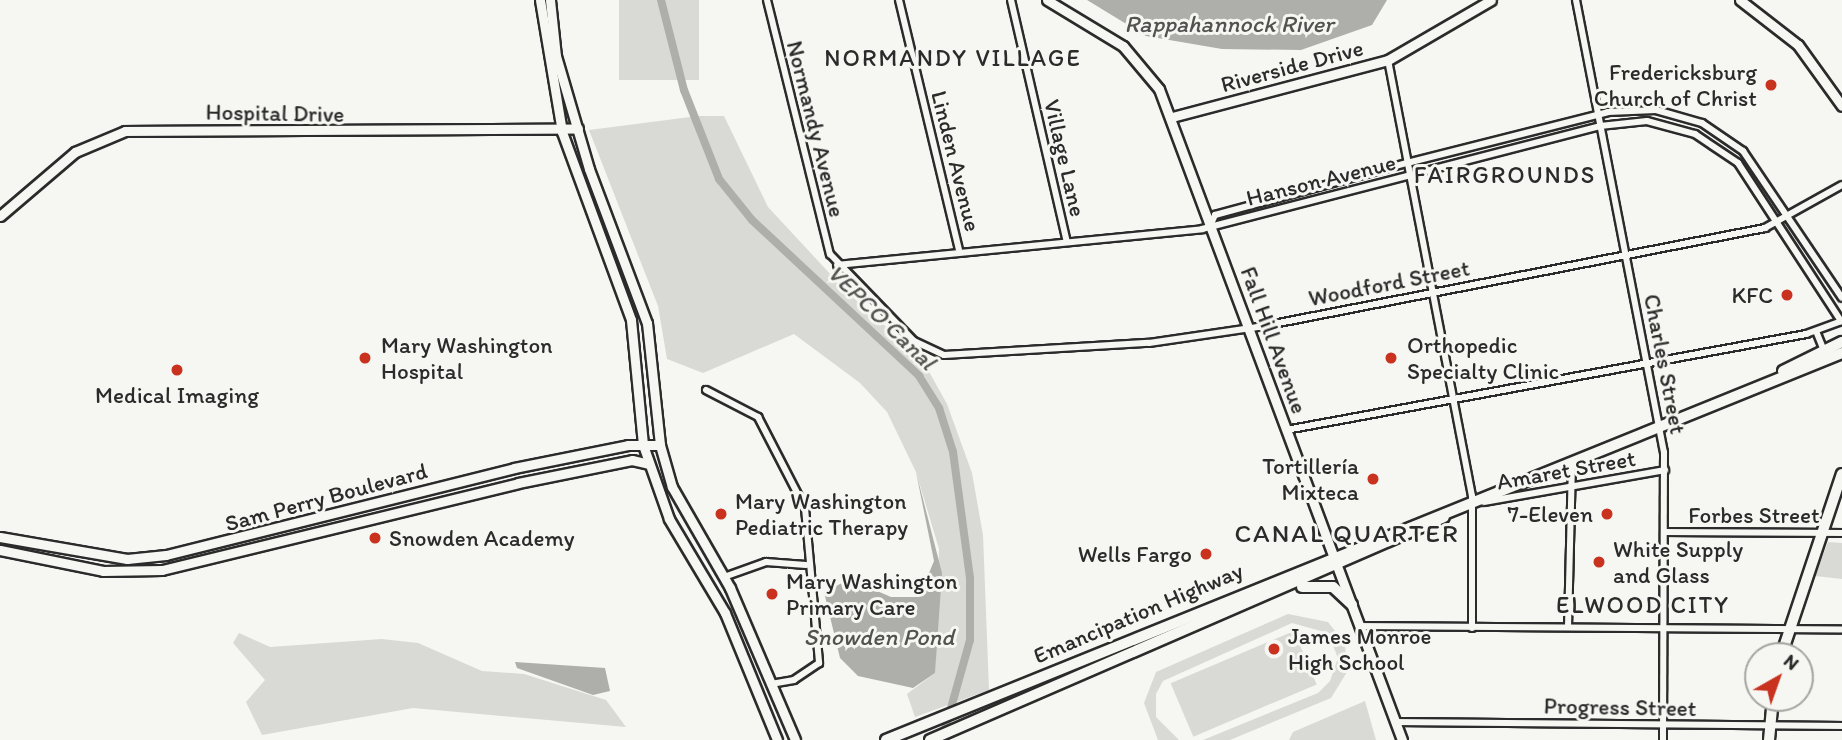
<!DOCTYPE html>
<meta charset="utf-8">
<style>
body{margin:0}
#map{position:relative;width:1842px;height:740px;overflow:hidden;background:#f6f6f2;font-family:Itim,sans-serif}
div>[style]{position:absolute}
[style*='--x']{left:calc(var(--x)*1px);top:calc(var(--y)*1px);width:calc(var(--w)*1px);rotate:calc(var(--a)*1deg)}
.green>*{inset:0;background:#d9d9d5;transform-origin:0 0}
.water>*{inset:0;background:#aeaeab}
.canal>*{height:8px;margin:-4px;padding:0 4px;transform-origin:4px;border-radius:4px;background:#aeaeab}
.roads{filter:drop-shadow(2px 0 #2b2b2b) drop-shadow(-2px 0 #2b2b2b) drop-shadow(0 2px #2b2b2b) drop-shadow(0 -2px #2b2b2b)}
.street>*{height:6px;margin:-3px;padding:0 3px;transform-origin:3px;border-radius:3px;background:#f6f6f2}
.secondary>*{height:9px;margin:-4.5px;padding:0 4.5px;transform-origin:4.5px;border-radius:4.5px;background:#f6f6f2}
.primary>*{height:10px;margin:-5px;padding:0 5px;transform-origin:5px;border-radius:5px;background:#f6f6f2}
.dots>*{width:19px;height:19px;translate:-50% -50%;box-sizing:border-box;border:4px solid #f6f6f2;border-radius:50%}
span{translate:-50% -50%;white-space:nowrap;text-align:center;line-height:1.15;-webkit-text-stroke:6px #f6f6f2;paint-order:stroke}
.street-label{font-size:23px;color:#2b2b2b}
.poi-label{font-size:23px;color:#2b2b2b}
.right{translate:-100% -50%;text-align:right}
.left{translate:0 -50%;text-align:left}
.water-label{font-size:24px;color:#525251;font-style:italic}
.neighbourhood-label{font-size:24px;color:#2b2b2b;letter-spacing:2px}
.quarter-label{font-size:26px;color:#2b2b2b;letter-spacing:2px}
.north{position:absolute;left:1744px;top:642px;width:70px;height:70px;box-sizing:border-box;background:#f6f6f2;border:2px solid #a5a5a2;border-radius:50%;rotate:40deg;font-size:19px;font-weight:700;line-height:28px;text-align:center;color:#2b2b2b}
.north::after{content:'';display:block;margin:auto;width:24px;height:32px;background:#c8321e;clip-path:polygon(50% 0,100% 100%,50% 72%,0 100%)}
</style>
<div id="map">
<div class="green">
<div style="left:619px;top:0;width:80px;height:80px"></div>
<div style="clip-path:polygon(698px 116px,724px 116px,768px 207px,846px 291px,922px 359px,947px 404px,972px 473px,983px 535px,989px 690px,915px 717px,907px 694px,935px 673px,939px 549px,916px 472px,887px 412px,860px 383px,794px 334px,703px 373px,667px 359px,658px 306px,589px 130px)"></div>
<div style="clip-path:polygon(1828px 542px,1842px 543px,1842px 579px,1815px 576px)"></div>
<div style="clip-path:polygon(1288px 614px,1328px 622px,1345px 644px,1347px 672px,1331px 698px,1230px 740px,1203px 740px,1318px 693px,1330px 681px,1338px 658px,1328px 633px,1292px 623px,1163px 681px,1156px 694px,1156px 717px,1179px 740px,1158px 740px,1144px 703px,1156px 672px)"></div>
<div style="left:1294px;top:631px;width:58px;height:134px;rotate:67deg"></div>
<div style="clip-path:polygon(239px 633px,270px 647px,382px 639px,418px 643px,482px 671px,524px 674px,606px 700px,626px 727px,413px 708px,262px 735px,246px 702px,265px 680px,233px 643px)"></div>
<div style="clip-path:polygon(1365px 701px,1376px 740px,1289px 740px,1293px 732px)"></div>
</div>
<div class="water">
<div style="clip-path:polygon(1087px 0,1387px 0,1372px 25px,1301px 50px,1222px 49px,1146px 36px)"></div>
<div style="clip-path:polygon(916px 472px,942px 573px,935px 673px,913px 688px,858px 676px,840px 658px,824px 592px,850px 579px,891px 597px,919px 597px,934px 561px)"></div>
<div style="clip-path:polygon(515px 662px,605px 668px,610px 691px,593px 695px,517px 668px)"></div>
</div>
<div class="canal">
<div style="--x:661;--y:0;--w:93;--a:75.7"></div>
<div style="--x:684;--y:90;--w:96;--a:68.5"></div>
<div style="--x:719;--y:179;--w:53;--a:51.2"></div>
<div style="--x:752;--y:220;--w:229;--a:43"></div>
<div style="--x:919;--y:376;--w:38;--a:58"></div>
<div style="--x:939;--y:408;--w:46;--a:72.3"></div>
<div style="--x:953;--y:452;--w:127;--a:82.3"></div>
<div style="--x:970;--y:578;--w:62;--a:90"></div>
<div style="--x:970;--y:640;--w:101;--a:105.6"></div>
</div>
<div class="roads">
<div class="street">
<div style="--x:767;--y:0;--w:262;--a:76.1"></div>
<div style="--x:830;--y:254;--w:121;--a:46"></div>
<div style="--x:914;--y:341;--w:33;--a:25"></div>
<div style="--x:944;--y:355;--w:205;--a:-3.4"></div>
<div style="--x:1149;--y:343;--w:110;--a:-8.4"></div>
<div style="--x:1258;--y:327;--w:517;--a:-11.05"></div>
<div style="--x:1765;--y:228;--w:88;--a:-29.2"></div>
<div style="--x:899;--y:0;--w:257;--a:76.5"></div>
<div style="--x:1011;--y:0;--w:248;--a:77"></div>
<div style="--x:1576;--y:0;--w:460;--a:79"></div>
<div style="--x:1664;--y:452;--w:288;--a:90.2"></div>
<div style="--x:1388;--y:60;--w:444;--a:79.1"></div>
<div style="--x:1472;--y:496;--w:132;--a:90"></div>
<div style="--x:1211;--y:224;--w:10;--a:-66"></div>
<div style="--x:1215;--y:215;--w:199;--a:-15.2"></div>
<div style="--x:1407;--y:163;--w:207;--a:-14.2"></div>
<div style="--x:1608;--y:112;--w:48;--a:-2.4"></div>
<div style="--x:1656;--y:110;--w:48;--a:15.8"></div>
<div style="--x:1702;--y:123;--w:50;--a:34.3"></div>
<div style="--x:1743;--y:151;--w:177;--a:56"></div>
<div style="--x:837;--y:265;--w:367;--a:-5.6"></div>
<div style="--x:1202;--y:229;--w:411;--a:-14.5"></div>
<div style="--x:1600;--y:126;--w:47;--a:-6.1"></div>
<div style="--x:1647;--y:121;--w:50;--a:15.2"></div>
<div style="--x:1695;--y:134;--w:52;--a:34"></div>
<div style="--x:1738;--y:163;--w:189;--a:56.9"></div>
<div style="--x:1816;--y:331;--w:22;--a:68"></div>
<div style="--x:706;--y:390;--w:59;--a:27.4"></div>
<div style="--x:758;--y:417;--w:102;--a:62.7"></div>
<div style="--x:805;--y:508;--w:156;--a:84.8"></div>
<div style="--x:819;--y:663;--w:30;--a:146"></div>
<div style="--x:794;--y:680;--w:22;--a:170"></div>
<div style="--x:1286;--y:430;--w:529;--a:-10.46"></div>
<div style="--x:1806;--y:334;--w:38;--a:-20"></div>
<div style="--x:1484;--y:502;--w:184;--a:-10"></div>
<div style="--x:1666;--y:532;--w:176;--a:0.3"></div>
<div style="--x:724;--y:577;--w:45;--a:-19.7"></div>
<div style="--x:766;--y:562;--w:40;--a:4.3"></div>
<div style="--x:1360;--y:626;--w:482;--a:0.4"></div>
<div style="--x:1568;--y:627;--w:165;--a:-88.6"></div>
<div style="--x:1397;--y:722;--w:445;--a:0.5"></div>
</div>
<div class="secondary">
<div style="--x:540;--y:0;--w:134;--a:80.5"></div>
<div style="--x:562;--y:132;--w:200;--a:69.8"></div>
<div style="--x:631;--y:320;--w:126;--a:84.5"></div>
<div style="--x:643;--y:445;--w:78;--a:70.6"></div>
<div style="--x:669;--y:519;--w:109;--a:59.2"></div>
<div style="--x:725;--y:613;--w:137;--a:67.7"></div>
<div style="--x:550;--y:0;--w:56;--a:83.9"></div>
<div style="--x:556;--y:56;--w:118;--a:73.7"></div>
<div style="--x:589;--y:169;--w:165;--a:69.4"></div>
<div style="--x:647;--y:323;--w:123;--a:83.9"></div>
<div style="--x:660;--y:445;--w:44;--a:74.1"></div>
<div style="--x:672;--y:487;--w:116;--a:60.1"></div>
<div style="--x:730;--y:588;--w:165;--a:66.8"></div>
<div style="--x:1047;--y:0;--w:89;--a:31.2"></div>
<div style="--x:1123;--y:46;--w:56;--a:50.1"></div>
<div style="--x:1159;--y:89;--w:695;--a:69.53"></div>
<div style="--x:1740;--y:0;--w:73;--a:37.8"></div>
<div style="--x:1798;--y:45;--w:75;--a:54.2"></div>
<div style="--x:1172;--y:117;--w:223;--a:-14.8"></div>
<div style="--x:1388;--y:60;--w:119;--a:-30.2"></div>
<div style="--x:0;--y:216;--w:99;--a:-40.5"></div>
<div style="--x:75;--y:152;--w:54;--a:-22.8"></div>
<div style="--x:125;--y:131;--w:453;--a:-0.3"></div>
<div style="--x:0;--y:537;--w:129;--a:9.8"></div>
<div style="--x:127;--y:559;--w:39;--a:-6"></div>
<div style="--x:166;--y:555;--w:359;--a:-14"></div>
<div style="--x:514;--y:468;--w:116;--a:-11.4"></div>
<div style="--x:628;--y:445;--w:32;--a:0"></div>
<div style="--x:0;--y:550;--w:105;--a:11.5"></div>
<div style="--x:103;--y:571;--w:59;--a:-1"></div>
<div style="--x:162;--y:570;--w:366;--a:-13.7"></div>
<div style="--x:518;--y:483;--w:116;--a:-11.4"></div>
<div style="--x:632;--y:460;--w:17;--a:13"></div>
</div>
<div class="primary">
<div style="--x:1783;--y:371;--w:66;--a:-26.2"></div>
<div style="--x:1302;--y:587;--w:31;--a:0"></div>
<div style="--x:1333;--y:587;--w:26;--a:43"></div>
<div style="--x:1781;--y:656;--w:192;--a:-71.5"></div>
<div style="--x:886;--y:740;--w:1031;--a:-22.04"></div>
<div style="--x:930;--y:740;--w:560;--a:-23.45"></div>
<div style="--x:1769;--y:740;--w:42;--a:-84.6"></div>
</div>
</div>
<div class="dots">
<div style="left:1771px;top:85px;background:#c8321e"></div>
<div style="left:1787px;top:295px;background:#c8321e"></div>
<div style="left:365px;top:358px;background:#c8321e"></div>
<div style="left:1391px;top:358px;background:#c8321e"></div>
<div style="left:177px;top:370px;background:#c8321e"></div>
<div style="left:1373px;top:479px;background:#c8321e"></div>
<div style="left:721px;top:514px;background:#c8321e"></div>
<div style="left:1607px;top:514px;background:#c8321e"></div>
<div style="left:375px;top:538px;background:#c8321e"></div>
<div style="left:1206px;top:554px;background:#c8321e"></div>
<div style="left:1599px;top:562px;background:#c8321e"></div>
<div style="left:772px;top:594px;background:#c8321e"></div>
<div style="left:1274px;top:649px;background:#c8321e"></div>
</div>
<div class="street-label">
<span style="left:1292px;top:66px;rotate:-15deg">Riverside Drive</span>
<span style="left:275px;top:113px;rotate:1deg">Hospital Drive</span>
<span style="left:816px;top:129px;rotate:76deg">Normandy Avenue</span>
<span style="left:1065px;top:158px;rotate:77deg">Village Lane</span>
<span style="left:956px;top:161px;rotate:76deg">Linden Avenue</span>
<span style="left:1321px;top:180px;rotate:-14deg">Hanson Avenue</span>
<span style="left:1389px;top:283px;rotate:-11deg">Woodford Street</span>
<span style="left:1274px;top:340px;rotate:70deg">Fall Hill Avenue</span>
<span style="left:1665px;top:364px;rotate:79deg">Charles Street</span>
<span style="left:1566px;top:470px;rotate:-10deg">Amaret Street</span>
<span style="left:326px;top:497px;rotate:-15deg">Sam Perry Boulevard</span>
<span style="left:1754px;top:515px">Forbes Street</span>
<span style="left:1138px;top:613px;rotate:-23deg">Emancipation Highway</span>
<span style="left:1620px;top:707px;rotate:1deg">Progress Street</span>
</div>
<div class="poi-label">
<span class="right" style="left:1757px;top:85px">Fredericksburg<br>Church of Christ</span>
<span class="right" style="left:1773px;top:295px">KFC</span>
<span class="left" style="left:381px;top:358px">Mary Washington<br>Hospital</span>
<span class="left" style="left:1407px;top:358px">Orthopedic<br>Specialty Clinic</span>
<span style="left:177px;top:395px">Medical Imaging</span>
<span class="right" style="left:1359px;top:479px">Tortillería<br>Mixteca</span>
<span class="left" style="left:735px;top:514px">Mary Washington<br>Pediatric Therapy</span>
<span class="right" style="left:1593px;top:514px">7-Eleven</span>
<span class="left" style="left:389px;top:538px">Snowden Academy</span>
<span class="left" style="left:1613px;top:562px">White Supply<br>and Glass</span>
<span class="right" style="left:1192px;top:554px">Wells Fargo</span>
<span class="left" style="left:786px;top:594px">Mary Washington<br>Primary Care</span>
<span class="left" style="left:1288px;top:649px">James Monroe<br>High School</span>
</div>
<div class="water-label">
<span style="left:1229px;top:24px">Rappahannock River</span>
<span style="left:882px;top:317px;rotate:44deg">VEPCO Canal</span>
<span style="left:879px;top:637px">Snowden Pond</span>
</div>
<div class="neighbourhood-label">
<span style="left:953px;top:58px">NORMANDY VILLAGE</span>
<span style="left:1505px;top:175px">FAIRGROUNDS</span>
<span style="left:1643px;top:605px">ELWOOD CITY</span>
</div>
<div class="quarter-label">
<span style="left:1347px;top:534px">CANAL QUARTER</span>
</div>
<div class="north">N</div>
</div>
